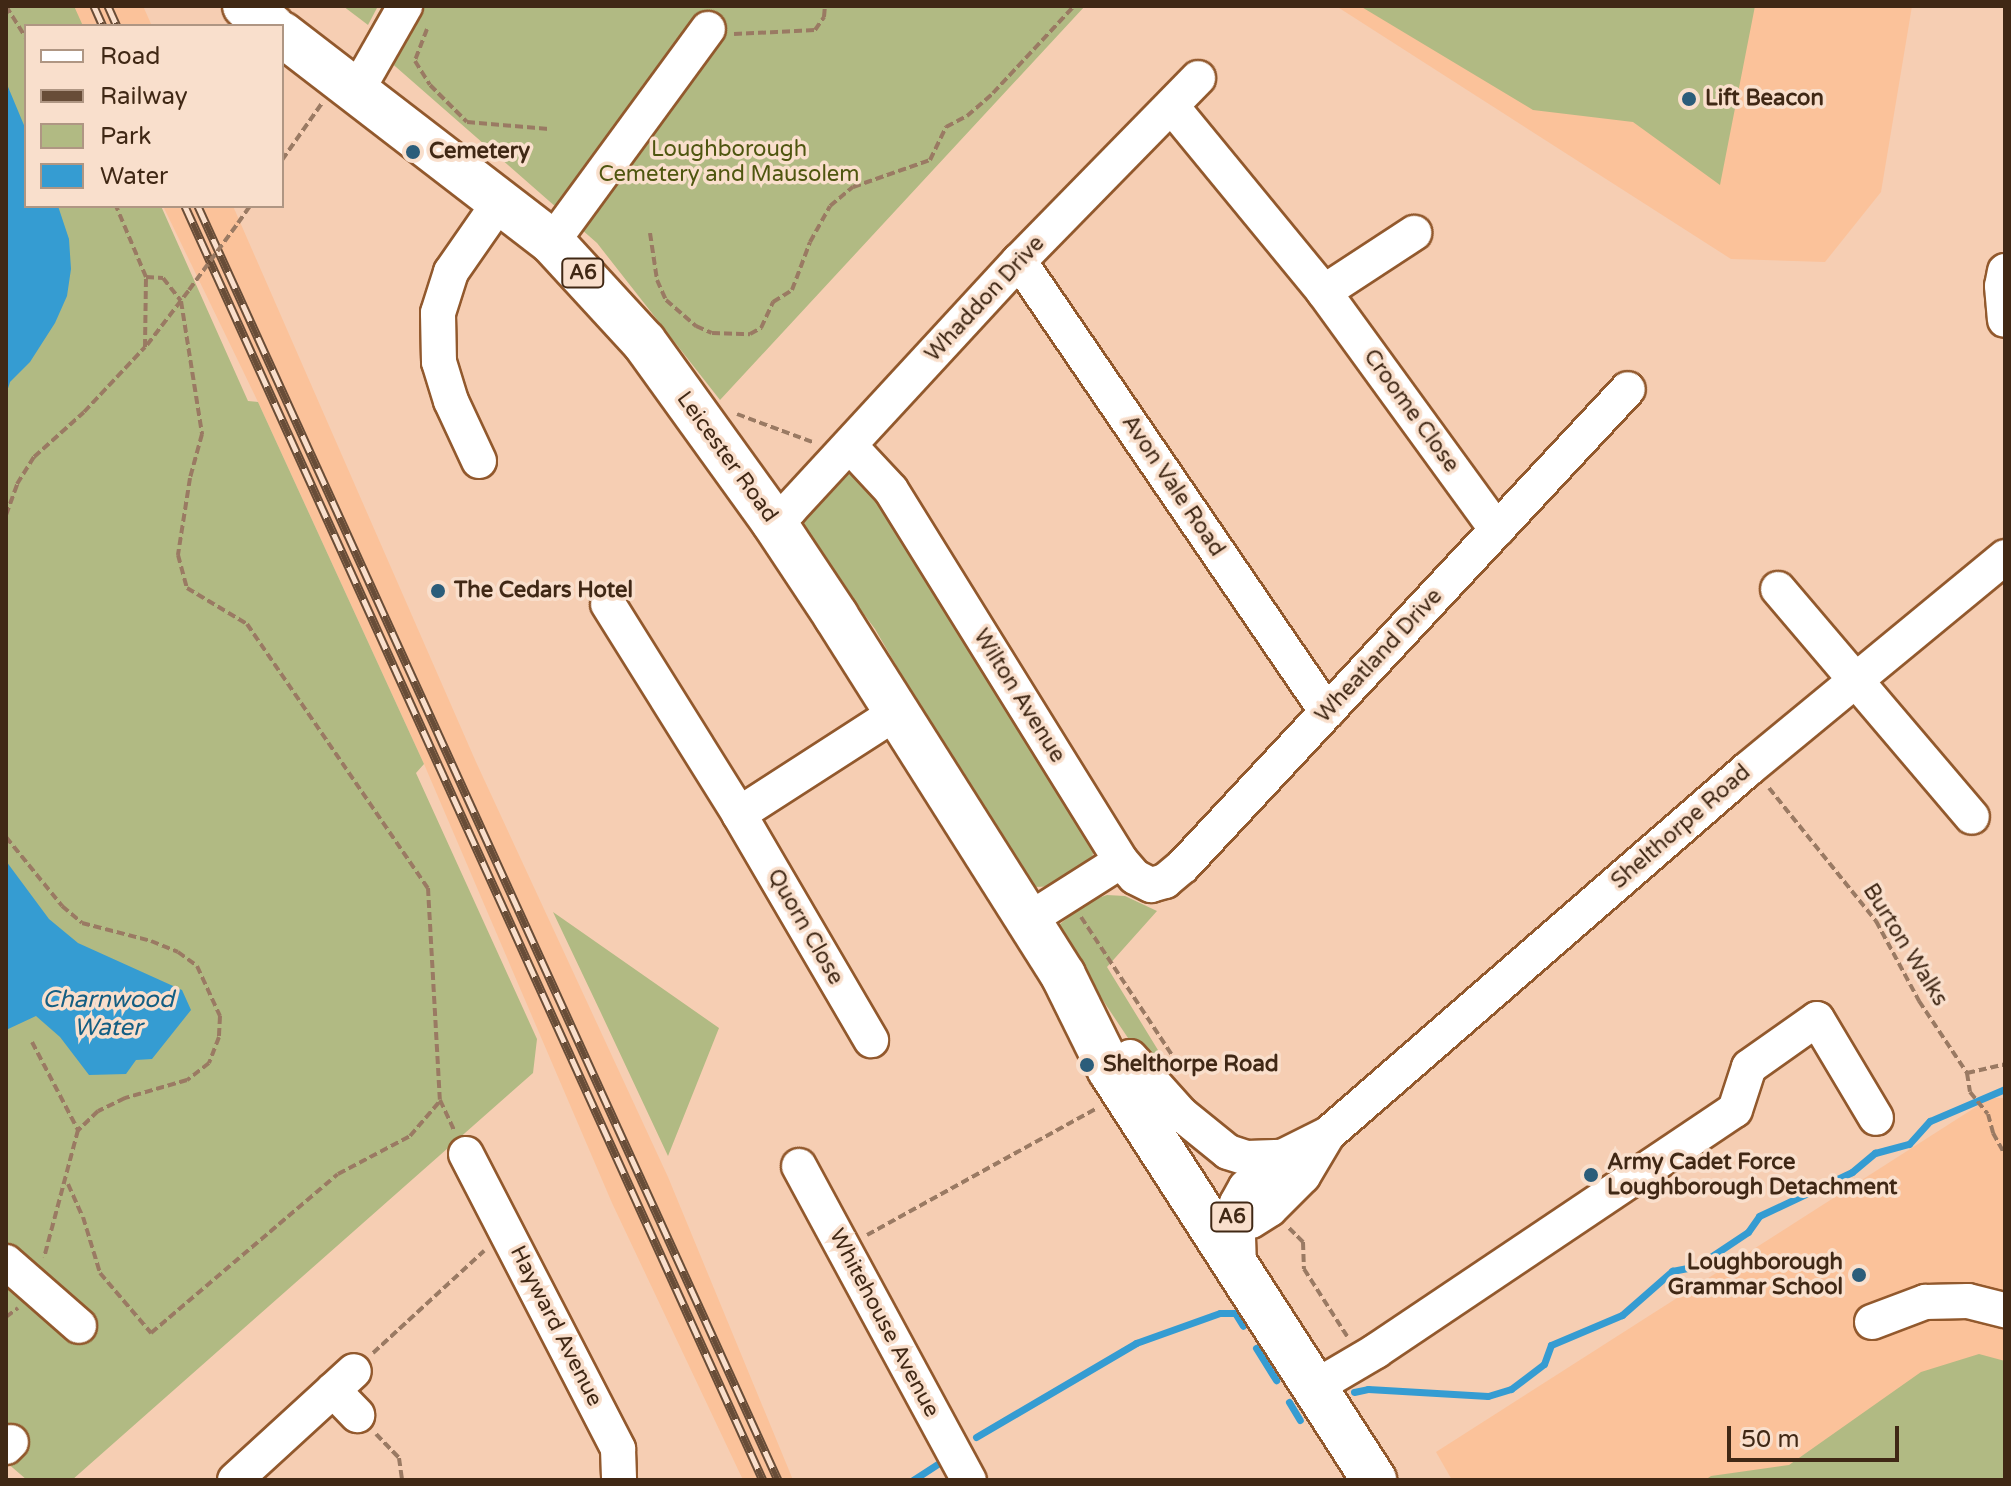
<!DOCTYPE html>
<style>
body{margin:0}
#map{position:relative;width:2011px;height:1486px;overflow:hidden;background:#f6ceb3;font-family:"Varela Round",sans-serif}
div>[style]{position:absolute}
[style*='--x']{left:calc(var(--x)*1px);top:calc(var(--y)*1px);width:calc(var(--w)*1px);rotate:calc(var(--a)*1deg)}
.built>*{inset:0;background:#fbc29a}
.green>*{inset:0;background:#b1ba83}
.water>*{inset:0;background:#359cd2}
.stream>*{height:7px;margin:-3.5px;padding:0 3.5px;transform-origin:3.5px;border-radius:3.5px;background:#359cd2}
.path>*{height:4px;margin-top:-2px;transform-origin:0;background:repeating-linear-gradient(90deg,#9a7a63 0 8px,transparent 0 12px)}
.roads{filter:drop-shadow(2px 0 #92592d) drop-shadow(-2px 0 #92592d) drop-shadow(0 2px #92592d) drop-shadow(0 -2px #92592d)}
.minor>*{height:34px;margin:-17px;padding:0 17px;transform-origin:17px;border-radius:17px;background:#fff}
.highway>*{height:44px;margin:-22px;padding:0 22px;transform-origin:22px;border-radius:22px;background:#fff}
.rail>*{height:9px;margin-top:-4.5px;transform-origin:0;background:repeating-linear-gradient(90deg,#f9dfcc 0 18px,#684d38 0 36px);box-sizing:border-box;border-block:2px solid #684d38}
.path-bridge>*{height:4px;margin-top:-2px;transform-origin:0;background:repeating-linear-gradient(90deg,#9a7a63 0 8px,transparent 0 12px)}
.dots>*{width:22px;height:22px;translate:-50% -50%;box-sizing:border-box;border:4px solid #f9dfcc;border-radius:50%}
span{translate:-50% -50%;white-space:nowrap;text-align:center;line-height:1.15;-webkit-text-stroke:7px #f9dfcc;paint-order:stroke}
.shield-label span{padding:2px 6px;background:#f9dfcc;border:2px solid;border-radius:6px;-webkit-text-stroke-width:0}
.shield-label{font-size:20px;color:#402815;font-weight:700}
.poi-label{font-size:22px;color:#402815;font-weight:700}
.left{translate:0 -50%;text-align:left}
.right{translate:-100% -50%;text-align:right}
.park-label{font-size:22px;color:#4e560f}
.street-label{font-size:22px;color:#402815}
.water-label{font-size:24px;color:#135e83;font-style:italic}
.frame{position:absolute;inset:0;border:8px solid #402815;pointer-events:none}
.legend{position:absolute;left:24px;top:24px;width:260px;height:184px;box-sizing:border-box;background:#f9dfcc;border:2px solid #af9683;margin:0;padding:10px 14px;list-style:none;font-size:24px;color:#402815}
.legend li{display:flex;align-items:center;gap:16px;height:40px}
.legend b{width:40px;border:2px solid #af9683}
.scale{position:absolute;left:1727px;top:1426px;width:172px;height:36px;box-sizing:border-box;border:4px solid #402815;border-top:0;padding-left:10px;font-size:24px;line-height:28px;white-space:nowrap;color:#402815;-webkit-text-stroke:6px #f9dfcc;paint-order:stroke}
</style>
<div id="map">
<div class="built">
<div style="clip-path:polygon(70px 6px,143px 6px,152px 26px,79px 26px)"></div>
<div style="clip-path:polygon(1336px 6px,1912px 6px,1881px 192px,1825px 262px,1731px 259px)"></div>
<div style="clip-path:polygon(163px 206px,233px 206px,476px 762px,668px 1177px,793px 1480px,743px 1480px,612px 1203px,424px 764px,258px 402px)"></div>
<div style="clip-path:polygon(1990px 1098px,2005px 1098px,2005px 1480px,1452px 1480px,1436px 1452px)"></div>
</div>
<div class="green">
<div style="clip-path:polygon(6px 6px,74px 6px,83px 26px,26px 26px,26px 206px,161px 206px,248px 401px,258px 402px,424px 764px,416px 773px,537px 1039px,533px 1073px,72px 1480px,27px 1480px,6px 1462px)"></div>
<div style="clip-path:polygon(343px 6px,378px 6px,368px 25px)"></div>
<div style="clip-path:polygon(382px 6px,1085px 6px,720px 400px,597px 243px,364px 39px)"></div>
<div style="clip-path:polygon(1360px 6px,1755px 6px,1720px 185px,1633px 122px,1533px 110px)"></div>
<div style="clip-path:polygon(849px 474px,863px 477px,1094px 846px,1092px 860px,1060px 886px,1034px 887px,1019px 877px,875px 629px,810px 542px,804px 525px,805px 514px,835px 478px)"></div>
<div style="clip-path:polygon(1107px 895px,1125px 896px,1157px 911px,1107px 967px,1169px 1068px,1154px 1077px,1060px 936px,1060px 924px,1087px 902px)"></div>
<div style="clip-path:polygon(553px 912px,719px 1028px,668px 1156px,601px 1013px)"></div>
<div style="clip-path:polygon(1979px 1354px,2005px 1361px,2005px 1480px,1705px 1480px,1711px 1476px,1789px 1465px,1921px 1372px)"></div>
</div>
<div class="water">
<div style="clip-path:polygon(6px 82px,26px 130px,26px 206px,58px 206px,69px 239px,71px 269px,67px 296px,55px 323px,30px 362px,10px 382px,6px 395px)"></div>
<div style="clip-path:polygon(6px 861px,49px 919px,78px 943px,182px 990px,191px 1010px,152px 1059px,136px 1060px,126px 1074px,89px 1075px,60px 1037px,36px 1016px,6px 1030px)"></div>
</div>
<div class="stream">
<div style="--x:1256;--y:1348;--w:38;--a:58"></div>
<div style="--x:1354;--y:1392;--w:14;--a:-12"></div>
<div style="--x:1368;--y:1389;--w:120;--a:3.3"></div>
<div style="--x:1488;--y:1396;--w:24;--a:-17"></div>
<div style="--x:1511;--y:1389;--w:41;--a:-37.1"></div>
<div style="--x:1544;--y:1364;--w:20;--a:-70"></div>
<div style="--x:1551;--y:1345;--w:77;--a:-22.9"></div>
<div style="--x:1622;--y:1315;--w:67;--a:-41.3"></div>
<div style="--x:1672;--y:1271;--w:25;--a:-11"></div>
<div style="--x:1697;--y:1266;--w:61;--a:-33.7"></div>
<div style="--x:1748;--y:1232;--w:19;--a:-55"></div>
<div style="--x:1759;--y:1216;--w:103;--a:-25.3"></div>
<div style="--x:1852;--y:1172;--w:30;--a:-40"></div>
<div style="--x:1875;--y:1153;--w:35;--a:-15"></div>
<div style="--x:1909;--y:1144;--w:31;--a:-48"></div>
<div style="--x:1930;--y:1121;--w:82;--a:-23.1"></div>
<div style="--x:1289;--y:1402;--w:21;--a:59"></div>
<div style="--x:976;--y:1437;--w:186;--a:-30.4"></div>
<div style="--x:1136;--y:1343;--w:89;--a:-19.7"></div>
<div style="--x:1220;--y:1313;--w:15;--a:0"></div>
<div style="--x:1235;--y:1313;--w:15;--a:58"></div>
<div style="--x:913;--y:1480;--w:35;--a:-33"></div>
</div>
<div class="path">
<div style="--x:6;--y:6;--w:38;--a:58"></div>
<div style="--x:427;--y:29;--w:34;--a:111"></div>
<div style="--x:415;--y:61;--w:28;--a:58"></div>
<div style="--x:430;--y:85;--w:52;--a:45"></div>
<div style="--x:467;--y:122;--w:82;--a:4.9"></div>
<div style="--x:734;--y:34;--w:81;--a:-2.8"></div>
<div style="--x:815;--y:30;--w:16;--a:-55"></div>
<div style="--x:824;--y:17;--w:11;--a:-85"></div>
<div style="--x:282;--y:160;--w:70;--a:-54.9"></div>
<div style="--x:238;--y:223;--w:21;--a:-55"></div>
<div style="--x:650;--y:233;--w:48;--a:81.5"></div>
<div style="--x:657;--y:280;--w:22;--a:66"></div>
<div style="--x:666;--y:300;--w:40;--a:41"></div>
<div style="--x:696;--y:326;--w:17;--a:24"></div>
<div style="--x:712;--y:333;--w:38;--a:2"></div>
<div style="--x:750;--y:334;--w:13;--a:-29"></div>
<div style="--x:761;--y:328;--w:29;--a:-65"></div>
<div style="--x:773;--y:302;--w:22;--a:-32"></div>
<div style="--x:792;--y:290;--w:51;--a:-69.4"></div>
<div style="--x:810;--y:242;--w:41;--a:-60.9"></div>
<div style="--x:830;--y:206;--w:30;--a:-40"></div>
<div style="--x:853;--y:187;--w:82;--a:-19.3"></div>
<div style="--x:930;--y:160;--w:37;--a:-64"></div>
<div style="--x:946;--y:127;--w:24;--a:-28"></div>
<div style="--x:967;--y:116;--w:35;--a:-41"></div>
<div style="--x:993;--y:93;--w:119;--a:-47"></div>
<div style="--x:146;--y:277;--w:17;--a:3"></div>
<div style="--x:163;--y:278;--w:29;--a:52"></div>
<div style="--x:181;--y:301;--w:135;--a:81"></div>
<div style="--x:202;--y:434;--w:46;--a:105.3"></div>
<div style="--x:190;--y:478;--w:78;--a:98.9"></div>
<div style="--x:178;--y:555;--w:34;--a:75"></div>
<div style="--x:187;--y:588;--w:70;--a:31"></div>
<div style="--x:247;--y:624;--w:320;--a:55.6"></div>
<div style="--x:428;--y:888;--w:212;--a:86.8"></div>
<div style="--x:440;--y:1100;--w:33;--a:65"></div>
<div style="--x:147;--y:345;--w:69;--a:-52.6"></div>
<div style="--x:737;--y:414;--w:83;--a:20.4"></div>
<div style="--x:6;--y:515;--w:33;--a:-70"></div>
<div style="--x:17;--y:484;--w:32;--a:-58"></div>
<div style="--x:34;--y:457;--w:67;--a:-42"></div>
<div style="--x:84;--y:412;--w:89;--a:-46.8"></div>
<div style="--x:145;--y:347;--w:70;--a:-89.2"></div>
<div style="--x:146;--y:277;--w:77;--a:-112.9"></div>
<div style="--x:1769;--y:788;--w:171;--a:51.2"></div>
<div style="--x:1876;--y:921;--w:91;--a:61.7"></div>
<div style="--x:1919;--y:1001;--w:87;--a:56.3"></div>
<div style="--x:1967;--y:1073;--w:19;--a:81"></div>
<div style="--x:1970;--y:1092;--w:28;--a:51"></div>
<div style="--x:1988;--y:1114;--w:20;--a:75"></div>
<div style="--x:1993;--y:1133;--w:25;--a:61"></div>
<div style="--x:6;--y:837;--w:89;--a:50.9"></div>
<div style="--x:62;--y:906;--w:26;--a:40"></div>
<div style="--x:82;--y:923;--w:71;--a:14.6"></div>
<div style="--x:151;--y:941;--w:29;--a:22"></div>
<div style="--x:178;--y:952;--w:24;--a:36"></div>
<div style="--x:197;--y:966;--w:55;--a:65.3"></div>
<div style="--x:220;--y:1016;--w:21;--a:93"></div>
<div style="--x:219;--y:1037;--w:28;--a:111"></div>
<div style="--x:209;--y:1063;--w:28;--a:142"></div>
<div style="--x:187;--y:1080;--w:65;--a:163.8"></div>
<div style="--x:125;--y:1098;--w:30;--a:154"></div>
<div style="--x:98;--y:1111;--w:28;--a:136"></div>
<div style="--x:78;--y:1130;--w:132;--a:104.9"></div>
<div style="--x:1081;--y:917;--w:183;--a:56.6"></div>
<div style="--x:32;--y:1042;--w:99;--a:62.4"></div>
<div style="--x:1967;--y:1073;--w:39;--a:-13"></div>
<div style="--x:68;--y:1184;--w:36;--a:66"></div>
<div style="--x:83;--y:1217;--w:59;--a:73.1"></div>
<div style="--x:100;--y:1273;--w:79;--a:49.6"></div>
<div style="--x:151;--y:1333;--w:245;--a:-40.4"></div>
<div style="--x:338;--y:1174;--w:81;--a:-27.8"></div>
<div style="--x:410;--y:1136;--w:46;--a:-49.4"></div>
<div style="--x:1289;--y:1228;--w:20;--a:45"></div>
<div style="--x:1303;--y:1242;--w:27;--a:88"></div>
<div style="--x:1304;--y:1269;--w:80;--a:57.3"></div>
<div style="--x:867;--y:1235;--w:263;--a:-28.9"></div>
<div style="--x:6;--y:1317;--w:15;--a:-37"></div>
<div style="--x:373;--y:1353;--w:151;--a:-42.6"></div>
<div style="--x:376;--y:1434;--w:33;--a:46"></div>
<div style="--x:399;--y:1458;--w:22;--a:82"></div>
</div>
<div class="roads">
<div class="minor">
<div style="--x:356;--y:92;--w:99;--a:-60.3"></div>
<div style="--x:1173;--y:108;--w:238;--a:50.6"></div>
<div style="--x:1324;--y:292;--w:294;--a:54"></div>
<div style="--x:552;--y:242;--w:264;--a:-53.8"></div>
<div style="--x:1019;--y:261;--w:546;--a:55.67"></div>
<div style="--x:2005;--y:271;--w:15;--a:101"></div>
<div style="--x:2002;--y:286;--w:34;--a:85"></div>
<div style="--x:1324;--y:292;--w:108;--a:-33.2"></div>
<div style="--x:850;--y:446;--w:60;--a:47"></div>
<div style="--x:891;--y:490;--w:437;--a:58.2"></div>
<div style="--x:1121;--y:861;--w:21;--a:49"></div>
<div style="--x:1135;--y:877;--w:18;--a:27"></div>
<div style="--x:1151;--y:885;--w:15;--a:-16"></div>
<div style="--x:1165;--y:881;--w:23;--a:-40"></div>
<div style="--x:1183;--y:866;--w:652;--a:-46.99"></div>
<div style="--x:479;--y:461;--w:66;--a:-115"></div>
<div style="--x:451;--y:401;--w:41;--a:-107.1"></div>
<div style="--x:439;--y:362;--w:49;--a:-91.2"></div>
<div style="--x:438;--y:313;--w:43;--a:-72.4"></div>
<div style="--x:451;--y:272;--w:88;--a:-55.2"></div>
<div style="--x:773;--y:521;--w:21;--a:-35"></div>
<div style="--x:790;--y:509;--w:338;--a:-47.3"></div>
<div style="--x:1019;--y:261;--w:256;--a:-45.6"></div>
<div style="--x:1778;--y:589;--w:299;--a:49.6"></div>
<div style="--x:608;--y:604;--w:248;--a:58"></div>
<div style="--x:739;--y:814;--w:262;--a:59.7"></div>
<div style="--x:739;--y:814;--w:188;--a:-32.8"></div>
<div style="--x:1028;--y:920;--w:110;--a:-32.4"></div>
<div style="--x:1130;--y:1057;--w:76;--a:48.2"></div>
<div style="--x:1181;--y:1114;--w:60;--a:39"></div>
<div style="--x:1228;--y:1152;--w:20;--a:18"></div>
<div style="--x:1247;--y:1158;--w:35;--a:-2"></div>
<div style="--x:466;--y:1154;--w:332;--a:62.7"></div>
<div style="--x:618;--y:1449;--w:31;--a:88"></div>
<div style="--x:799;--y:1166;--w:357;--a:61.6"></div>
<div style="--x:1215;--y:1222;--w:36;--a:-2"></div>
<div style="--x:1251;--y:1221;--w:22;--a:-32"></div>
<div style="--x:1270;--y:1209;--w:47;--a:-45"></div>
<div style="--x:1303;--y:1176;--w:49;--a:-59.2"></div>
<div style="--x:6;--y:1262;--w:97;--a:41.2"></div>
<div style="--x:1239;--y:1268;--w:65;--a:-91.8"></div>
<div style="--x:1237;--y:1203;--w:18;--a:-61"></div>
<div style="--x:1246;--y:1187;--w:47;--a:-39.8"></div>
<div style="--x:1282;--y:1157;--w:51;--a:-26.6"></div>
<div style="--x:1328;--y:1134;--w:556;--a:-40.99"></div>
<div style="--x:1748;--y:769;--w:333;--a:-39.5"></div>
<div style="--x:1872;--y:1322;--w:57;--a:-20.7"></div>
<div style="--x:1925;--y:1302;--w:43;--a:-1.3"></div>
<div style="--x:1968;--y:1301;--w:38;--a:14"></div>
<div style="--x:1315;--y:1387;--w:71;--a:-30.5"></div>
<div style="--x:1376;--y:1351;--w:432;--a:-33.9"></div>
<div style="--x:1735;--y:1110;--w:45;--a:-72"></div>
<div style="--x:1749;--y:1067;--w:83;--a:-35.2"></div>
<div style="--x:1817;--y:1019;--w:115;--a:59.2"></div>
<div style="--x:333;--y:1390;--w:35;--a:46"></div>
<div style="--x:6;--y:1447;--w:7;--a:-45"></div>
<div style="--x:235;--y:1480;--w:161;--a:-42.5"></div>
</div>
<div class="highway">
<div style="--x:245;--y:6;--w:34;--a:37"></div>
<div style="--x:282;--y:34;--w:341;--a:37.6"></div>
<div style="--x:552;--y:242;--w:136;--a:47.4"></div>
<div style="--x:644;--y:342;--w:221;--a:54.2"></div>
<div style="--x:773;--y:521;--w:114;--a:56.4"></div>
<div style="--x:836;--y:616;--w:425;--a:57.7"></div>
<div style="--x:1063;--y:975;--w:106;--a:63.7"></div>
<div style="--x:1110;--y:1070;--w:488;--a:57.2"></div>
</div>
</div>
<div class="rail">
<div style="--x:94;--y:6;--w:22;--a:66"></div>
<div style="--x:108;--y:6;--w:22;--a:66"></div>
<div style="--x:185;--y:206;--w:1399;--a:65.6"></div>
<div style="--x:198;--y:206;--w:1400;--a:65.52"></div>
</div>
<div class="path-bridge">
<div style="--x:189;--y:290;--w:83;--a:-53.8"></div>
</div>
<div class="dots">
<div style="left:1689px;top:99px;background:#2b5d7a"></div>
<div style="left:413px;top:152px;background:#2b5d7a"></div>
<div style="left:438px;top:591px;background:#2b5d7a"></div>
<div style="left:1087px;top:1065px;background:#2b5d7a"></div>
<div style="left:1591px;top:1175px;background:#2b5d7a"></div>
<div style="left:1859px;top:1275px;background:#2b5d7a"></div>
</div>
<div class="shield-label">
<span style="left:583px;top:273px">A6</span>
<span style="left:1232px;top:1217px">A6</span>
</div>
<div class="poi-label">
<span class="left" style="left:1705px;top:99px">Lift Beacon</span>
<span class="left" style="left:429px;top:152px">Cemetery</span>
<span class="left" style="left:454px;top:591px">The Cedars Hotel</span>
<span class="left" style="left:1103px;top:1065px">Shelthorpe Road</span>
<span class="left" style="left:1607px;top:1175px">Army Cadet Force<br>Loughborough Detachment</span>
<span class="right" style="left:1843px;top:1275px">Loughborough<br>Grammar School</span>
</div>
<div class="park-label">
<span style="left:729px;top:162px">Loughborough<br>Cemetery and Mausolem</span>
</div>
<div class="street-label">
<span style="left:985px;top:299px;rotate:-47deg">Whaddon Drive</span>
<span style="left:1411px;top:411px;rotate:54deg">Croome Close</span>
<span style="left:727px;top:457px;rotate:54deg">Leicester Road</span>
<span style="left:1173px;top:486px;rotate:56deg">Avon Vale Road</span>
<span style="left:1379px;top:656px;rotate:-47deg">Wheatland Drive</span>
<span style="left:1019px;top:696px;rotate:58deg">Wilton Avenue</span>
<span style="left:1681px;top:827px;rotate:-41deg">Shelthorpe Road</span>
<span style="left:805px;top:927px;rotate:60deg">Quorn Close</span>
<span style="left:1905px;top:945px;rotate:58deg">Burton Walks</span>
<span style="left:884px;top:1323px;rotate:62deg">Whitehouse Avenue</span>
<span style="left:556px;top:1326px;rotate:63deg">Hayward Avenue</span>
</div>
<div class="water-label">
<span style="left:108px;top:1014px">Charnwood<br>Water</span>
</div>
<div class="frame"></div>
<ul class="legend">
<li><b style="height:10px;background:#fff"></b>Road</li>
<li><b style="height:10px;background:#684d38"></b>Railway</li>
<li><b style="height:22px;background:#b1ba83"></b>Park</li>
<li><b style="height:22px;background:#359cd2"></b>Water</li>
</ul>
<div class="scale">50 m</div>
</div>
